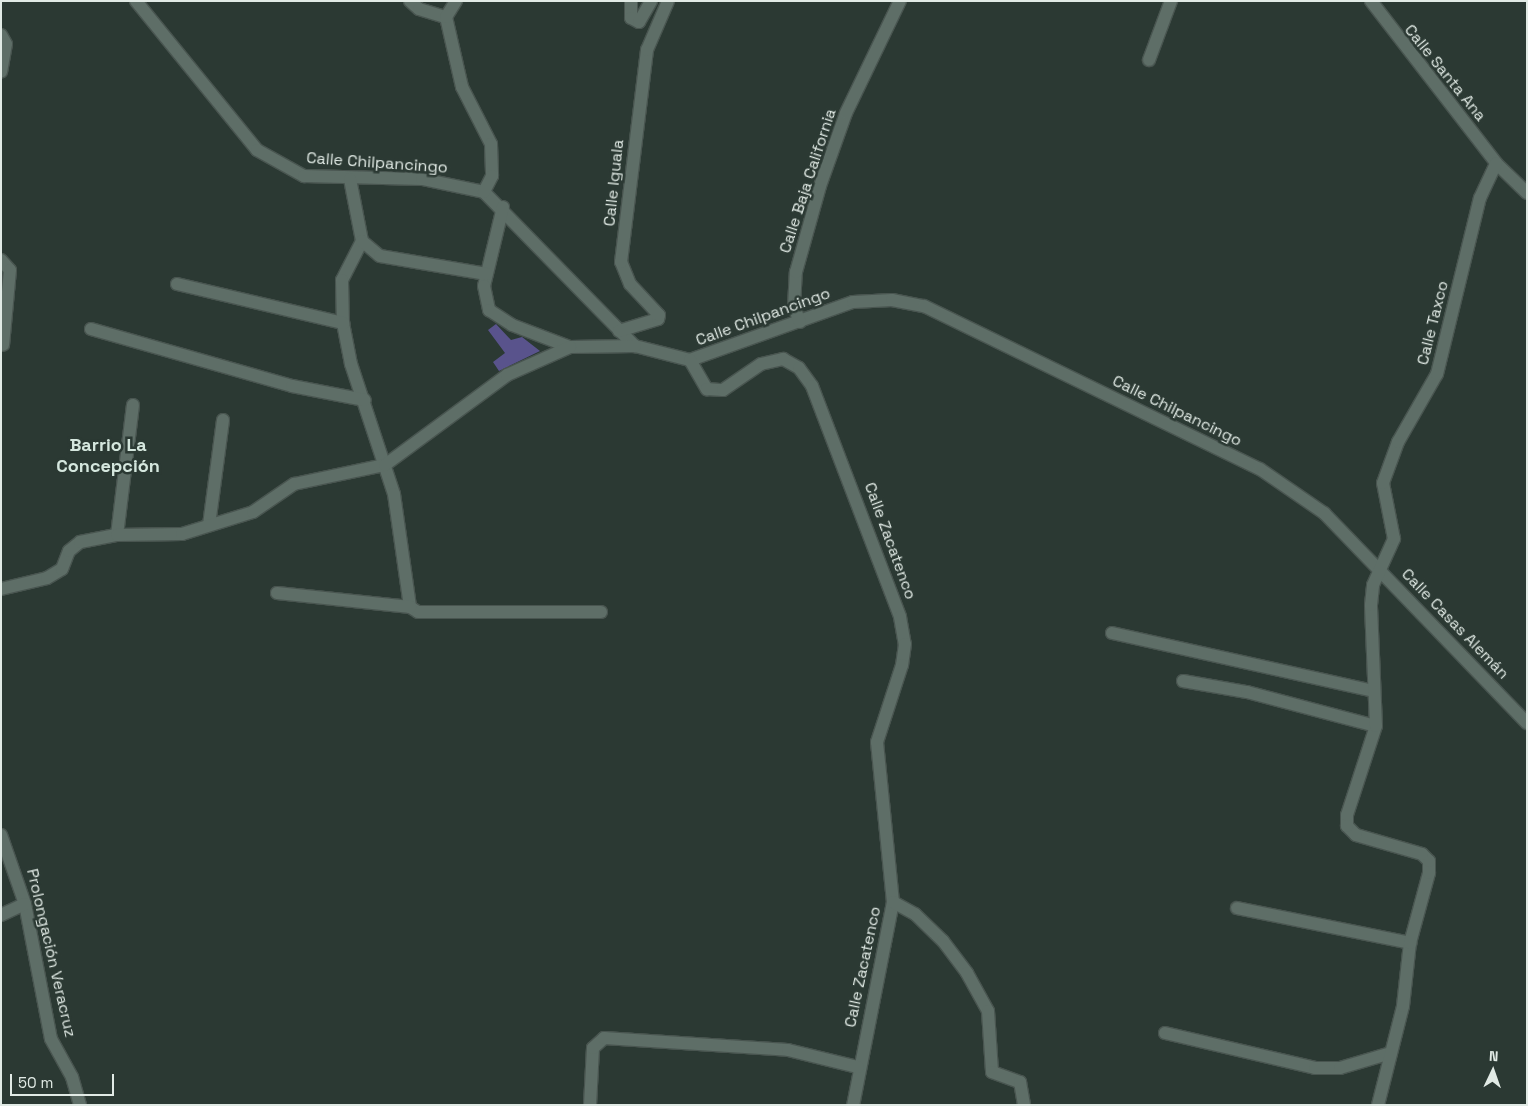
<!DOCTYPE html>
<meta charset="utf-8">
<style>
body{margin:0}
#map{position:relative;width:1528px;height:1106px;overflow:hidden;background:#2b3933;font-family:"Space Grotesk",sans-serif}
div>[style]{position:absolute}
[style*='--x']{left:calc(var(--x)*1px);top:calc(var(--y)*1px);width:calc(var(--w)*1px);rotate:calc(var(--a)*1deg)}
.building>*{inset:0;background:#59538c}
.roads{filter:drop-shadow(1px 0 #495550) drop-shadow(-1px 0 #495550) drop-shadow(0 1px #495550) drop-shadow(0 -1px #495550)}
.minor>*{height:12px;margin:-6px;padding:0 6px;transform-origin:6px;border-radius:6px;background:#5e6e67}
span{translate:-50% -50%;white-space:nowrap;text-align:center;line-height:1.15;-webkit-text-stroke:5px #2b3933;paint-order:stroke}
.street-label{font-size:16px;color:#e1eae5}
.neighbourhood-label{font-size:18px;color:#d5e7de;font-weight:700}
.frame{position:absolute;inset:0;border:2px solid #e1eae5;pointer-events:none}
.north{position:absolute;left:1468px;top:1046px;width:50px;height:50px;-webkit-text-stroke:4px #2b3933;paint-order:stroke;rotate:3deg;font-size:14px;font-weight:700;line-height:20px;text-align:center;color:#e1eae5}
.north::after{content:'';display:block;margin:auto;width:18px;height:22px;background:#e1eae5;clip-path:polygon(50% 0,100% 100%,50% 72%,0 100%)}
.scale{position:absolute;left:10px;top:1074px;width:104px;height:22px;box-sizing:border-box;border:2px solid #e1eae5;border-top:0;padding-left:6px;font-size:15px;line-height:18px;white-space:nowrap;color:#e1eae5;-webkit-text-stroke:4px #2b3933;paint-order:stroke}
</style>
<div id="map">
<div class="building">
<div style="clip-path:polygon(496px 324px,511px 340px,522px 337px,540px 351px,499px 371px,493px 362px,505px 353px,488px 330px)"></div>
</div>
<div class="roads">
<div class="minor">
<div style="--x:136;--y:1;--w:192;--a:50.9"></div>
<div style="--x:257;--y:150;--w:54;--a:29"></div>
<div style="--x:304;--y:176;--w:118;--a:1.5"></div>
<div style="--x:422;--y:179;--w:63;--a:11.8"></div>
<div style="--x:484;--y:192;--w:216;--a:45.6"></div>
<div style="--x:635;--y:346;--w:57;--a:14.3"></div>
<div style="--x:690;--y:360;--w:173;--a:-19.6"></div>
<div style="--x:853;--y:302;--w:39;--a:-3"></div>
<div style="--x:892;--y:300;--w:33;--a:11"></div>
<div style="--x:924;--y:306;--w:373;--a:25.9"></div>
<div style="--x:1260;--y:469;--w:78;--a:34.5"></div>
<div style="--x:1324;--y:513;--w:292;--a:46"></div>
<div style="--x:410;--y:1;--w:12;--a:42"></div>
<div style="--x:419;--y:9;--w:28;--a:17"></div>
<div style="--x:446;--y:17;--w:72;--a:77.1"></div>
<div style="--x:462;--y:87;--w:64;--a:63"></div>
<div style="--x:491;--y:144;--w:32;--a:88"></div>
<div style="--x:492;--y:176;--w:18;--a:117"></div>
<div style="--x:631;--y:1;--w:17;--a:90"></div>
<div style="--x:631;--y:18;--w:9;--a:27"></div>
<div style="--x:639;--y:22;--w:24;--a:-60"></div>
<div style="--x:1371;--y:1;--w:205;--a:52.3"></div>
<div style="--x:1496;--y:163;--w:43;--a:44.1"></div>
<div style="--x:446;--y:17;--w:19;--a:-58"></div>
<div style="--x:1;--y:35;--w:10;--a:61"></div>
<div style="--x:6;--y:44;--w:28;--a:100"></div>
<div style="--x:1149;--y:60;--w:63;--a:-69.6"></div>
<div style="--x:350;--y:179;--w:63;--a:79"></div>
<div style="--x:362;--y:241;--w:44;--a:117.1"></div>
<div style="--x:342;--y:280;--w:43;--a:88.7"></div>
<div style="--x:343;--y:323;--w:42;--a:79"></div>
<div style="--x:351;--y:364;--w:137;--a:71.7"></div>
<div style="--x:394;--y:494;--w:114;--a:81.9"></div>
<div style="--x:410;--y:607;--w:9;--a:32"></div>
<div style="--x:418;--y:612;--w:183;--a:0"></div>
<div style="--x:503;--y:207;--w:81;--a:103.5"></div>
<div style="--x:484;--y:286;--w:25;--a:78"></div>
<div style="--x:489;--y:310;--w:27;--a:33"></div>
<div style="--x:512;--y:325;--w:62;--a:20.8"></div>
<div style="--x:570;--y:347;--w:65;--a:-0.9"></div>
<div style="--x:362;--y:241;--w:23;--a:40"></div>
<div style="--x:380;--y:256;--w:108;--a:9.6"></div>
<div style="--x:1;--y:260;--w:13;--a:48"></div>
<div style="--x:10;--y:270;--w:75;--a:95.3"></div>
<div style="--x:177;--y:284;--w:171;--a:13.2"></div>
<div style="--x:800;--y:322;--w:16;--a:-112"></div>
<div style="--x:794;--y:307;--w:35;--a:-87"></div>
<div style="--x:796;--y:272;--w:89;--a:-74.4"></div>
<div style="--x:820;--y:186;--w:77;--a:-70.4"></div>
<div style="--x:846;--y:113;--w:124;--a:-64.3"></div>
<div style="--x:91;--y:329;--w:209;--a:15.8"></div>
<div style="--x:292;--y:386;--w:74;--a:10.9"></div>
<div style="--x:619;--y:331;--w:41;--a:-17.1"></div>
<div style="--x:658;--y:319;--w:4;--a:-76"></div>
<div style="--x:659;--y:315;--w:42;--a:-133.1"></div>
<div style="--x:630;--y:284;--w:24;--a:-112"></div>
<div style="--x:621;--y:262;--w:214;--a:-83"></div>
<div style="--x:647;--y:50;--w:53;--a:-66.8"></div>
<div style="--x:690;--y:360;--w:34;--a:60"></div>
<div style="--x:707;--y:389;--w:16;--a:4"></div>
<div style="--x:723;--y:390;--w:46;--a:-34.4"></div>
<div style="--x:761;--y:364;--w:23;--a:-13"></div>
<div style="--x:783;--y:359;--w:18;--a:29"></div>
<div style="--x:799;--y:368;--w:22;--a:54"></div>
<div style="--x:812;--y:386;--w:247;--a:69.1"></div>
<div style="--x:900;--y:617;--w:27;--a:80"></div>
<div style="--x:905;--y:644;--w:21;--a:98"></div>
<div style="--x:902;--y:665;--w:81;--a:108"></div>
<div style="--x:877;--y:742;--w:161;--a:84.3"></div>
<div style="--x:893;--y:902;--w:207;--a:101.1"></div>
<div style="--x:209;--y:525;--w:106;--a:-82.4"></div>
<div style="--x:117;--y:535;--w:131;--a:-83"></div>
<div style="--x:1;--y:589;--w:47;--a:-13.4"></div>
<div style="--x:47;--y:578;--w:17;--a:-31"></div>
<div style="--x:62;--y:569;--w:19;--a:-69"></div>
<div style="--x:69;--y:551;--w:14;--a:-39"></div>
<div style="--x:80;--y:542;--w:38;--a:-11"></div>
<div style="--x:117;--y:535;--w:65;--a:-0.9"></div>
<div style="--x:182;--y:534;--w:74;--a:-17.2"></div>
<div style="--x:253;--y:512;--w:50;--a:-34.3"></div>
<div style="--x:294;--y:484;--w:93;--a:-11.8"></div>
<div style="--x:385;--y:465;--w:152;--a:-36.4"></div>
<div style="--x:507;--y:375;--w:69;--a:-24"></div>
<div style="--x:277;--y:593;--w:134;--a:6"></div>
<div style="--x:1112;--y:633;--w:268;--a:12.5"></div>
<div style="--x:1183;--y:681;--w:65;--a:9.8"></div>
<div style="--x:1247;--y:692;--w:133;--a:14.8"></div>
<div style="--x:1;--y:835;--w:73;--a:70.8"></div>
<div style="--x:25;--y:904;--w:137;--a:79.1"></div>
<div style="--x:51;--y:1039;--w:43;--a:61.1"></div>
<div style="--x:72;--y:1077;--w:29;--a:74"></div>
<div style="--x:893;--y:902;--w:25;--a:29"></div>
<div style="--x:915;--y:914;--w:39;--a:44"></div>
<div style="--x:943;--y:941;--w:40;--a:53"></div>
<div style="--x:967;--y:973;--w:43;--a:61.1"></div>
<div style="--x:988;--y:1011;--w:61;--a:86.2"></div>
<div style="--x:992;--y:1072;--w:30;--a:20"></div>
<div style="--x:1020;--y:1082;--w:23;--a:80"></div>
<div style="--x:1237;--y:908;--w:177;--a:11.4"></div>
<div style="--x:1;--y:915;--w:26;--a:-25"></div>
<div style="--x:1165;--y:1033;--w:154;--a:13.1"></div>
<div style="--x:1315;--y:1068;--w:25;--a:0"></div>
<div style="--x:1340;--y:1068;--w:53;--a:-16.4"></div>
<div style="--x:590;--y:1105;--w:57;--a:-87"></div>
<div style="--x:593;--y:1048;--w:15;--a:-42"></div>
<div style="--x:604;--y:1038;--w:184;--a:3.7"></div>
<div style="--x:788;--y:1050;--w:72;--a:13.7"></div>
<div style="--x:1378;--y:1105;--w:102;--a:-75.8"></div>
<div style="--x:1403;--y:1006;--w:63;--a:-83.7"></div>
<div style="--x:1410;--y:943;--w:73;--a:-74.8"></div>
<div style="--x:1429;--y:873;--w:12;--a:-90"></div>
<div style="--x:1429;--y:861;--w:10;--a:-135"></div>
<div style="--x:1422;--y:854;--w:69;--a:-163.9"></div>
<div style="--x:1356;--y:835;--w:13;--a:-135"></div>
<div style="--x:1347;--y:826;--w:11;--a:-90"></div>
<div style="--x:1347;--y:815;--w:94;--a:-72"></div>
<div style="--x:1376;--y:726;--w:121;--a:-92.4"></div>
<div style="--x:1371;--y:605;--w:20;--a:-84"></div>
<div style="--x:1373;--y:585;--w:51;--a:-65.5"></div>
<div style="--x:1394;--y:539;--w:57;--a:-101.1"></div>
<div style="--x:1383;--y:483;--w:44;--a:-69.9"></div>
<div style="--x:1398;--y:442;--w:78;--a:-60.2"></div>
<div style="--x:1437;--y:374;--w:181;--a:-76.3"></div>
<div style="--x:1480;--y:198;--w:38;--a:-65"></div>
</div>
</div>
<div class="street-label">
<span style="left:1445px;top:73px;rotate:51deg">Calle Santa Ana</span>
<span style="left:377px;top:163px;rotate:4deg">Calle Chilpancingo</span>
<span style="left:808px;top:181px;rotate:-72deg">Calle Baja California</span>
<span style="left:614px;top:183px;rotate:-84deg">Calle Iguala</span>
<span style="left:763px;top:317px;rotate:-20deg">Calle Chilpancingo</span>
<span style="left:1433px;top:323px;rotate:-76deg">Calle Taxco</span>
<span style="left:1177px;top:411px;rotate:26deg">Calle Chilpancingo</span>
<span style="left:890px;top:541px;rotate:70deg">Calle Zacatenco</span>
<span style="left:1455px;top:624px;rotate:46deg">Calle Casas Alemán</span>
<span style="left:51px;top:953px;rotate:77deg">Prolongación Veracruz</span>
<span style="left:863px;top:967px;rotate:-78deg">Calle Zacatenco</span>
</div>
<div class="neighbourhood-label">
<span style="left:108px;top:456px">Barrio La<br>Concepción</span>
</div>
<div class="frame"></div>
<div class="north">N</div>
<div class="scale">50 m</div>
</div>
